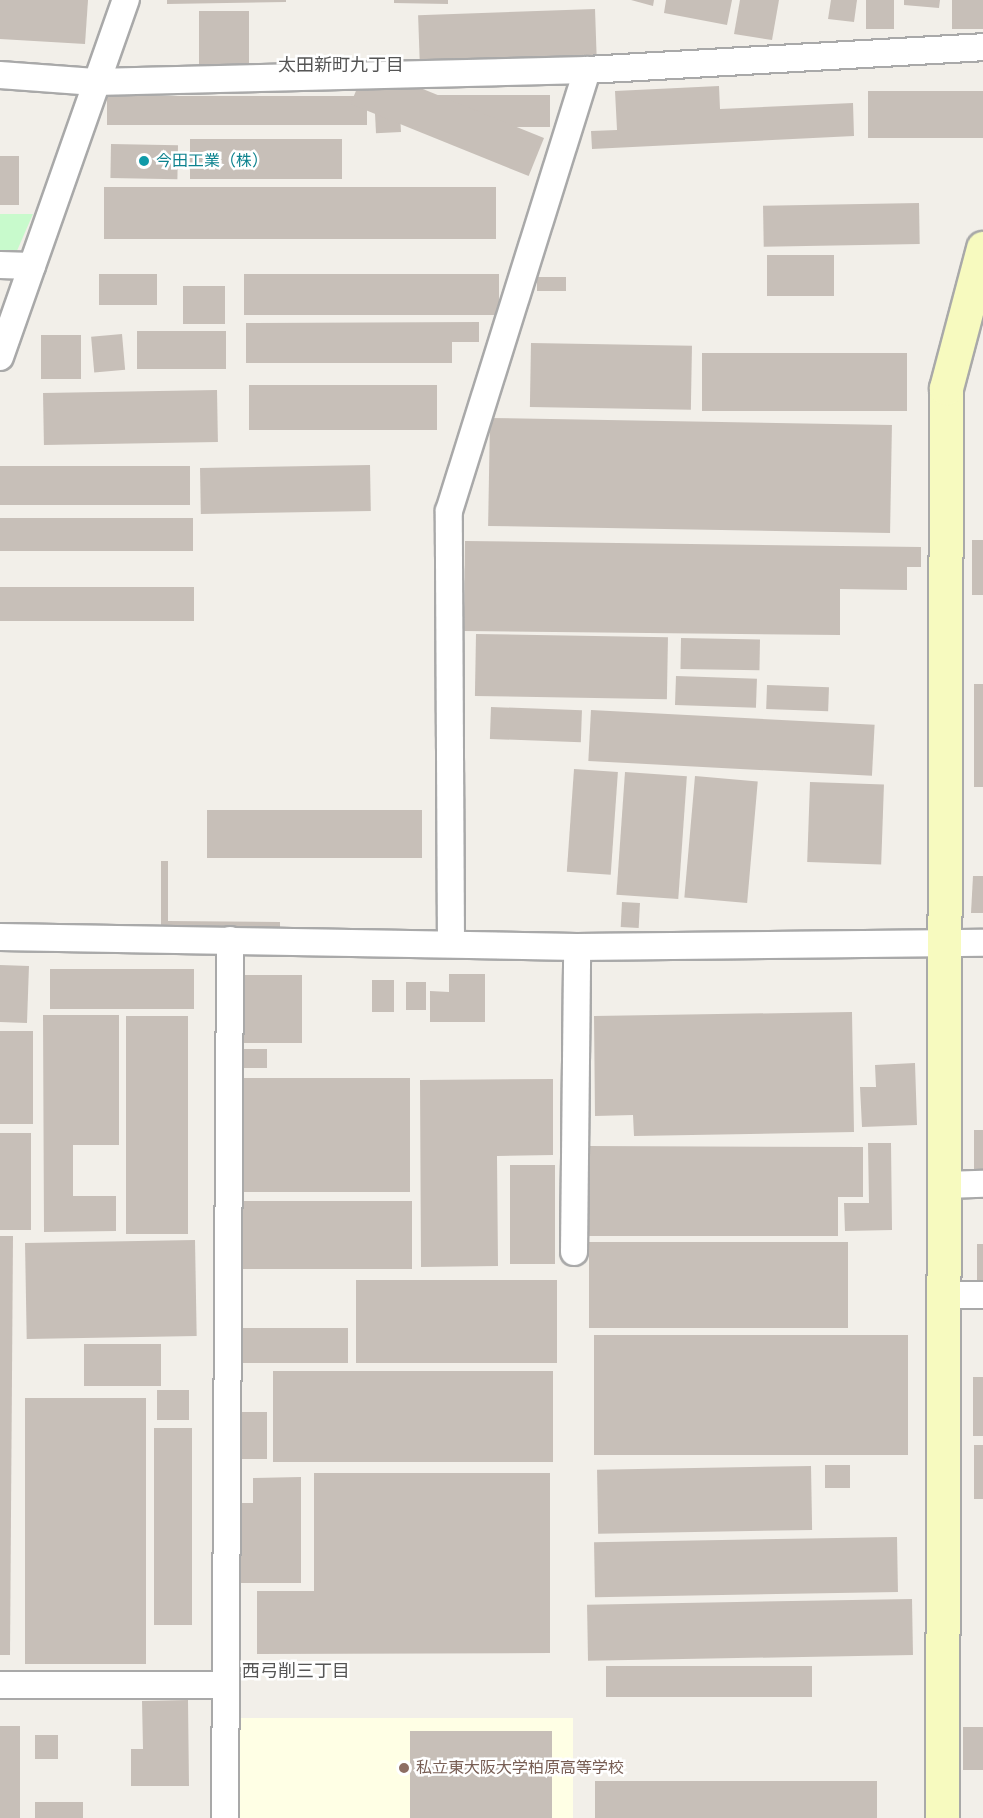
<!DOCTYPE html>
<meta charset="utf-8">
<style>
body{margin:0}
#map{position:relative;width:983px;height:1818px;overflow:hidden;background:#f2efe9;font-family:"Nunito Sans","Noto Sans JP",sans-serif}
div>[style]{position:absolute}
[style*='--x']{left:calc(var(--x)*1px);top:calc(var(--y)*1px);width:calc(var(--w)*1px);rotate:calc(var(--a)*1deg)}
.education>*{inset:0;background:#ffffe5;transform-origin:0 0}
.park>*{inset:0;background:#c8facc}
.building>*{inset:0;background:#c7bfb8;transform-origin:0 0}
.roads{filter:drop-shadow(2px 0 #a9a9a9) drop-shadow(-2px 0 #a9a9a9) drop-shadow(0 2px #a9a9a9) drop-shadow(0 -2px #a9a9a9)}
.street>*{height:26px;margin:-13px;padding:0 13px;transform-origin:13px;border-radius:13px;background:#fff}
.secondary>*{height:33px;margin:-16.5px;padding:0 16.5px;transform-origin:16.5px;border-radius:16.5px;background:#f7fabf}
.dots>*{width:16px;height:16px;translate:-50% -50%;box-sizing:border-box;border:3px solid #fff;border-radius:50%}
span{translate:-50% -50%;white-space:nowrap;text-align:center;line-height:1.15;-webkit-text-stroke:5px #fff;paint-order:stroke}
.culture-label{font-size:16px;color:#0d838f}
.left{translate:0 -50%;text-align:left}
.education-label{font-size:16px;color:#785e54}
.neighbourhood-label{font-size:18px;color:#555}
</style>
<div id="map">
<div class="education">
<div style="left:236px;top:1718px;width:337px;height:100px"></div>
</div>
<div class="park">
<div style="clip-path:polygon(0 214px,33px 214px,16px 253px,0 253px)"></div>
</div>
<div class="building">
<div style="clip-path:polygon(0 0,88px 0,85px 44px,0 39px)"></div>
<div style="clip-path:polygon(167px 0,286px 0,286px 2px,167px 4px)"></div>
<div style="clip-path:polygon(394px 0,448px 0,448px 4px,394px 3px)"></div>
<div style="clip-path:polygon(631px 0,654px 0,653px 6px)"></div>
<div style="clip-path:polygon(666px 0,732px 0,727px 25px,664px 13px)"></div>
<div style="clip-path:polygon(740px 0,779px 0,772px 40px,734px 34px)"></div>
<div style="clip-path:polygon(831px 0,857px 0,854px 22px,828px 19px)"></div>
<div style="left:866px;top:0;width:28px;height:29px"></div>
<div style="clip-path:polygon(904px 0,940px 0,939px 8px,904px 5px)"></div>
<div style="left:952px;top:0;width:31px;height:29px"></div>
<div style="left:595px;top:9px;width:51px;height:177px;rotate:88deg"></div>
<div style="left:199px;top:11px;width:50px;height:55px"></div>
<div style="clip-path:polygon(719px 86px,720px 109px,853px 103px,854px 136px,592px 149px,591px 131px,617px 130px,615px 91px)"></div>
<div style="left:983px;top:91px;width:47px;height:115px;rotate:90deg"></div>
<div style="left:399px;top:94px;width:38px;height:25px;rotate:87deg"></div>
<div style="left:409px;top:95px;width:141px;height:32px"></div>
<div style="left:367px;top:96px;width:29px;height:260px;rotate:90deg"></div>
<div style="left:544px;top:138px;width:41px;height:192px;rotate:112deg"></div>
<div style="left:342px;top:139px;width:40px;height:152px;rotate:90deg"></div>
<div style="left:111px;top:144px;width:67px;height:34px;rotate:1deg"></div>
<div style="left:0;top:156px;width:19px;height:49px"></div>
<div style="left:496px;top:187px;width:52px;height:392px;rotate:90deg"></div>
<div style="left:919px;top:203px;width:41px;height:156px;rotate:89deg"></div>
<div style="left:834px;top:255px;width:41px;height:67px;rotate:90deg"></div>
<div style="left:157px;top:274px;width:31px;height:58px;rotate:90deg"></div>
<div style="left:244px;top:274px;width:255px;height:41px"></div>
<div style="left:566px;top:277px;width:14px;height:29px;rotate:90deg"></div>
<div style="left:183px;top:286px;width:42px;height:38px"></div>
<div style="clip-path:polygon(479px 322px,479px 342px,452px 342px,452px 363px,246px 363px,246px 323px)"></div>
<div style="left:226px;top:331px;width:38px;height:89px;rotate:90deg"></div>
<div style="left:122px;top:334px;width:36px;height:31px;rotate:85deg"></div>
<div style="left:41px;top:335px;width:40px;height:44px"></div>
<div style="left:531px;top:343px;width:161px;height:64px;rotate:1deg"></div>
<div style="left:702px;top:353px;width:205px;height:58px"></div>
<div style="left:437px;top:385px;width:45px;height:188px;rotate:90deg"></div>
<div style="left:217px;top:390px;width:52px;height:174px;rotate:89deg"></div>
<div style="left:490px;top:418px;width:402px;height:108px;rotate:1deg"></div>
<div style="left:370px;top:465px;width:46px;height:170px;rotate:89deg"></div>
<div style="left:190px;top:466px;width:39px;height:190px;rotate:90deg"></div>
<div style="left:0;top:518px;width:193px;height:33px"></div>
<div style="left:972px;top:540px;width:11px;height:55px"></div>
<div style="clip-path:polygon(465px 541px,921px 547px,921px 567px,907px 567px,907px 590px,840px 589px,840px 635px,464px 631px)"></div>
<div style="left:0;top:587px;width:194px;height:34px"></div>
<div style="left:476px;top:634px;width:192px;height:62px;rotate:1deg"></div>
<div style="left:681px;top:638px;width:79px;height:31px;rotate:1deg"></div>
<div style="left:676px;top:676px;width:81px;height:29px;rotate:2deg"></div>
<div style="left:974px;top:684px;width:9px;height:103px"></div>
<div style="left:767px;top:685px;width:62px;height:24px;rotate:2deg"></div>
<div style="left:491px;top:707px;width:91px;height:32px;rotate:2deg"></div>
<div style="left:591px;top:710px;width:284px;height:51px;rotate:3deg"></div>
<div style="left:574px;top:769px;width:44px;height:103px;rotate:4deg"></div>
<div style="left:625px;top:772px;width:62px;height:123px;rotate:4deg"></div>
<div style="left:695px;top:776px;width:63px;height:122px;rotate:5deg"></div>
<div style="left:810px;top:782px;width:74px;height:80px;rotate:2deg"></div>
<div style="left:207px;top:810px;width:215px;height:48px"></div>
<div style="clip-path:polygon(161px 861px,168px 861px,168px 921px,280px 922px,280px 932px,161px 932px)"></div>
<div style="clip-path:polygon(973px 876px,983px 876px,983px 913px,971px 913px)"></div>
<div style="left:622px;top:902px;width:18px;height:25px;rotate:3deg"></div>
<div style="left:0;top:965px;width:29px;height:57px;rotate:2deg"></div>
<div style="left:50px;top:969px;width:144px;height:40px"></div>
<div style="clip-path:polygon(449px 974px,485px 974px,485px 1022px,430px 1022px,430px 991px,449px 992px)"></div>
<div style="left:239px;top:975px;width:63px;height:68px"></div>
<div style="left:372px;top:980px;width:22px;height:32px"></div>
<div style="left:406px;top:982px;width:20px;height:28px"></div>
<div style="clip-path:polygon(852px 1012px,854px 1132px,634px 1136px,633px 1115px,595px 1116px,594px 1016px)"></div>
<div style="clip-path:polygon(43px 1015px,119px 1015px,119px 1145px,73px 1145px,73px 1196px,116px 1196px,116px 1231px,44px 1232px)"></div>
<div style="left:126px;top:1016px;width:62px;height:218px"></div>
<div style="left:0;top:1031px;width:33px;height:93px"></div>
<div style="left:242px;top:1049px;width:25px;height:19px"></div>
<div style="clip-path:polygon(915px 1063px,917px 1125px,862px 1127px,860px 1087px,876px 1087px,875px 1065px)"></div>
<div style="left:238px;top:1078px;width:172px;height:114px"></div>
<div style="clip-path:polygon(553px 1079px,553px 1155px,497px 1156px,498px 1266px,421px 1267px,420px 1080px)"></div>
<div style="left:974px;top:1130px;width:9px;height:47px"></div>
<div style="left:0;top:1133px;width:31px;height:97px"></div>
<div style="clip-path:polygon(868px 1143px,891px 1143px,892px 1230px,845px 1231px,844px 1203px,869px 1203px)"></div>
<div style="clip-path:polygon(588px 1146px,863px 1147px,863px 1197px,838px 1197px,838px 1236px,588px 1236px)"></div>
<div style="left:510px;top:1165px;width:45px;height:99px"></div>
<div style="left:241px;top:1201px;width:171px;height:68px"></div>
<div style="clip-path:polygon(0 1236px,13px 1236px,10px 1655px,0 1655px)"></div>
<div style="left:195px;top:1240px;width:96px;height:170px;rotate:89deg"></div>
<div style="left:848px;top:1242px;width:86px;height:259px;rotate:90deg"></div>
<div style="left:977px;top:1244px;width:6px;height:37px"></div>
<div style="left:356px;top:1280px;width:201px;height:83px"></div>
<div style="left:348px;top:1328px;width:35px;height:107px;rotate:90deg"></div>
<div style="left:908px;top:1335px;width:120px;height:314px;rotate:90deg"></div>
<div style="left:161px;top:1344px;width:42px;height:77px;rotate:90deg"></div>
<div style="left:553px;top:1371px;width:91px;height:280px;rotate:90deg"></div>
<div style="left:973px;top:1377px;width:10px;height:59px"></div>
<div style="left:189px;top:1390px;width:30px;height:32px;rotate:90deg"></div>
<div style="left:25px;top:1398px;width:121px;height:266px"></div>
<div style="left:233px;top:1412px;width:34px;height:47px"></div>
<div style="left:154px;top:1428px;width:38px;height:197px"></div>
<div style="left:974px;top:1445px;width:9px;height:54px"></div>
<div style="left:825px;top:1465px;width:25px;height:23px"></div>
<div style="left:811px;top:1466px;width:64px;height:214px;rotate:89deg"></div>
<div style="clip-path:polygon(314px 1473px,550px 1473px,550px 1653px,257px 1654px,257px 1591px,314px 1591px)"></div>
<div style="clip-path:polygon(301px 1477px,301px 1583px,236px 1583px,236px 1503px,253px 1503px,253px 1478px)"></div>
<div style="left:897px;top:1537px;width:55px;height:303px;rotate:89deg"></div>
<div style="left:912px;top:1599px;width:56px;height:325px;rotate:89deg"></div>
<div style="left:606px;top:1666px;width:206px;height:31px"></div>
<div style="clip-path:polygon(188px 1700px,189px 1786px,131px 1786px,131px 1749px,143px 1749px,142px 1701px)"></div>
<div style="left:0;top:1726px;width:20px;height:92px"></div>
<div style="left:963px;top:1727px;width:20px;height:43px"></div>
<div style="left:410px;top:1731px;width:142px;height:87px"></div>
<div style="left:35px;top:1735px;width:23px;height:24px"></div>
<div style="left:595px;top:1781px;width:282px;height:37px"></div>
<div style="left:35px;top:1802px;width:48px;height:16px"></div>
</div>
<div class="roads">
<div class="street">
<div style="--x:0;--y:75;--w:95;--a:4.2"></div>
<div style="--x:95;--y:82;--w:492;--a:-1.4"></div>
<div style="--x:587;--y:70;--w:397;--a:-3.3"></div>
<div style="--x:0;--y:265;--w:32;--a:2"></div>
<div style="--x:0;--y:357;--w:379;--a:-70.6"></div>
<div style="--x:0;--y:937;--w:577;--a:0.99"></div>
<div style="--x:577;--y:947;--w:406;--a:-0.6"></div>
<div style="--x:451;--y:944;--w:433;--a:-90.3"></div>
<div style="--x:449;--y:511;--w:462;--a:-72.6"></div>
<div style="--x:945;--y:1185;--w:38;--a:-2"></div>
<div style="--x:574;--y:1252;--w:305;--a:-89.4"></div>
<div style="--x:945;--y:1295;--w:38;--a:0"></div>
<div style="--x:0;--y:1685;--w:226;--a:0"></div>
<div style="--x:225;--y:1818;--w:878;--a:-89.67"></div>
</div>
<div class="secondary">
<div style="--x:942;--y:1818;--w:1430;--a:-89.84"></div>
<div style="--x:946;--y:388;--w:145;--a:-75.2"></div>
</div>
</div>
<div class="dots">
<div style="left:144px;top:161px;background:#0f9aa8"></div>
<div style="left:404px;top:1768px;background:#8d6e63"></div>
</div>
<div class="culture-label">
<span class="left" style="left:156px;top:161px">今田工業（株）</span>
</div>
<div class="education-label">
<span class="left" style="left:416px;top:1768px">私立東大阪大学柏原高等学校</span>
</div>
<div class="neighbourhood-label">
<span style="left:341px;top:65px">太田新町九丁目</span>
<span style="left:296px;top:1671px">西弓削三丁目</span>
</div>
</div>
